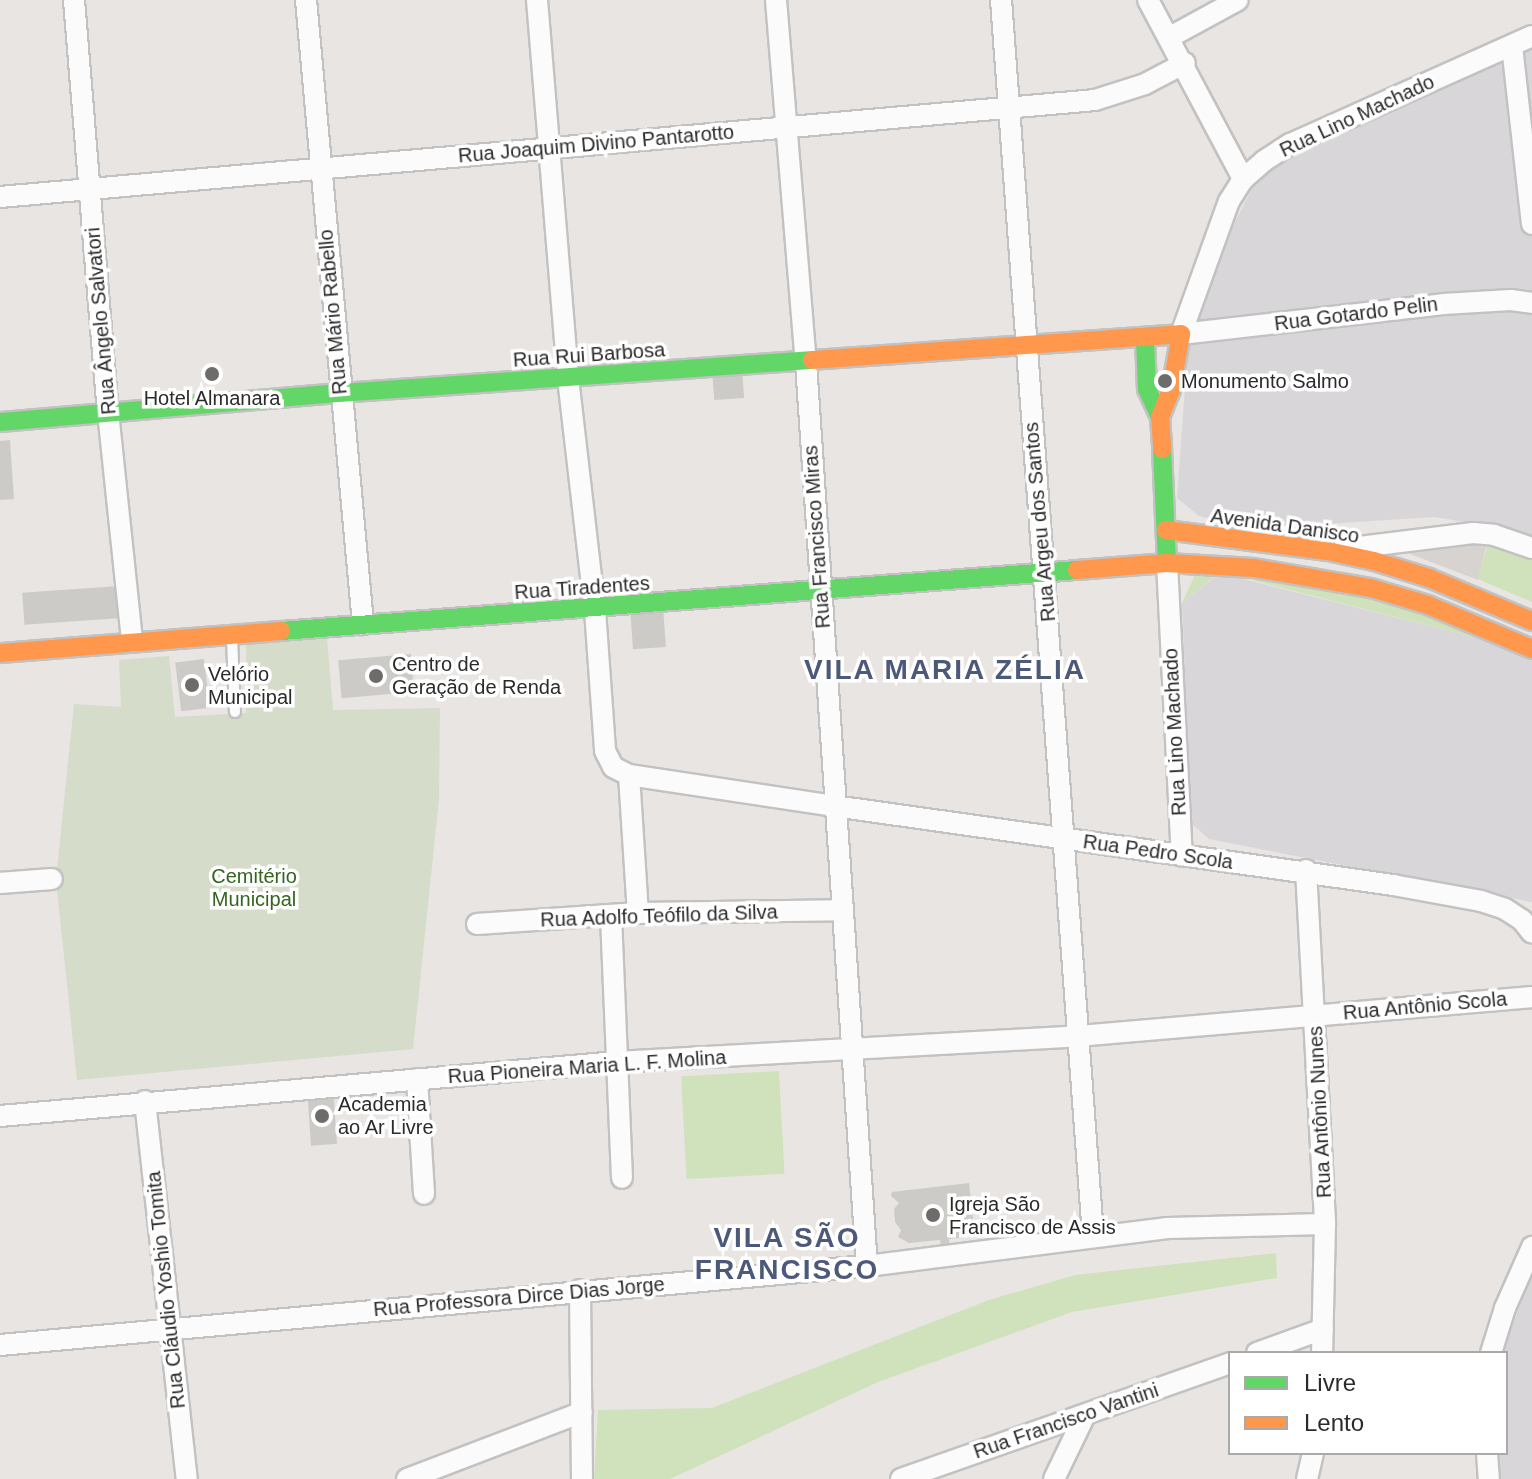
<!DOCTYPE html>
<meta charset="utf-8">
<style>
body{margin:0}
#map{position:relative;width:1532px;height:1479px;overflow:hidden;background:#e8e5e2;font-family:Arial,sans-serif}
div>[style]{position:absolute}
[style*='--x']{left:calc(var(--x)*1px);top:calc(var(--y)*1px);width:calc(var(--w)*1px);rotate:calc(var(--a)*1deg)}
.industrial>*{inset:0;background:#d8d6d9}
.green>*{inset:0;background:#cfe2bc;transform-origin:0 0}
.cemetery>*{inset:0;background:#d6dcca}
.plaza>*{inset:0;background:#d7d3d0}
.building>*{inset:0;background:#cdcbc8;transform-origin:0 0}
.roads{filter:drop-shadow(2px 0 #c2c2c2) drop-shadow(-2px 0 #c2c2c2) drop-shadow(0 2px #c2c2c2) drop-shadow(0 -2px #c2c2c2)}
.lane>*{height:10px;margin:-5px;padding:0 5px;transform-origin:5px;border-radius:5px;background:#fcfbfb}
.street>*{height:20px;margin:-10px;padding:0 10px;transform-origin:10px;border-radius:10px;background:#fcfbfb}
.fast>*{height:18px;margin:-9px;padding:0 9px;transform-origin:9px;border-radius:9px;background:#63d668}
.slow>*{height:18px;margin:-9px;padding:0 9px;transform-origin:9px;border-radius:9px;background:#ff974d}
.dots>*{width:22px;height:22px;translate:-50% -50%;box-sizing:border-box;border:4px solid #fff;border-radius:50%}
span{translate:-50% -50%;white-space:nowrap;text-align:center;line-height:1.15;-webkit-text-stroke:7px #fff;paint-order:stroke}
.street-label{font-size:20px;color:#2b2b2b}
.poi-label{font-size:20px;color:#2b2b2b}
.left{translate:0 -50%;text-align:left}
.park-label{font-size:20px;color:#33651e}
.district-label{font-size:28px;color:#4d597a;font-weight:700;letter-spacing:2px}
.legend{position:absolute;left:1228px;top:1351px;width:280px;height:104px;box-sizing:border-box;background:#fff;border:2px solid #aaa;margin:0;padding:10px 14px;list-style:none;font-size:24px;color:#2b2b2b}
.legend li{display:flex;align-items:center;gap:16px;height:40px}
.legend b{width:40px;border:2px solid #aaa}
</style>
<div id="map">
<div class="industrial">
<div style="clip-path:polygon(1532px 41px,1532px 538px,1512px 530px,1435px 517px,1292px 526px,1230px 523px,1199px 516px,1177px 498px,1188px 346px,1225px 242px,1262px 169px)"></div>
<div style="clip-path:polygon(1220px 573px,1489px 641px,1532px 660px,1532px 902px,1209px 839px,1191px 823px,1182px 603px)"></div>
<div style="clip-path:polygon(1532px 1274px,1532px 1479px,1501px 1479px,1499px 1453px,1506px 1453px,1506px 1353px,1502px 1353px)"></div>
</div>
<div class="green">
<div style="clip-path:polygon(1489px 538px,1532px 551px,1532px 602px,1478px 579px)"></div>
<div style="clip-path:polygon(1220px 572px,1182px 603px,1195px 575px,1220px 572px,1278px 576px,1372px 594px,1441px 616px,1532px 656px,1532px 661px,1489px 641px)"></div>
<div style="left:779px;top:1071px;width:103px;height:98px;rotate:87deg"></div>
<div style="clip-path:polygon(1276px 1253px,1277px 1278px,1072px 1312px,878px 1382px,670px 1479px,594px 1479px,598px 1410px,712px 1408px,989px 1300px,1075px 1275px)"></div>
</div>
<div class="cemetery">
<div style="clip-path:polygon(246px 638px,327px 638px,333px 710px,440px 708px,439px 799px,413px 1049px,77px 1080px,56px 880px,74px 704px,121px 707px,119px 660px,169px 656px,175px 717px,246px 713px)"></div>
</div>
<div class="plaza">
<div style="clip-path:polygon(1488px 538px,1478px 580px,1400px 550px)"></div>
</div>
<div class="building">
<div style="left:742px;top:368px;width:30px;height:30px;rotate:86deg"></div>
<div style="clip-path:polygon(10px 440px,14px 499px,0 500px,0 441px)"></div>
<div style="left:119px;top:586px;width:32px;height:97px;rotate:86deg"></div>
<div style="left:663px;top:606px;width:41px;height:33px;rotate:86deg"></div>
<div style="left:411px;top:654px;width:38px;height:73px;rotate:85deg"></div>
<div style="left:204px;top:659px;width:49px;height:29px;rotate:83deg"></div>
<div style="left:333px;top:1087px;width:57px;height:26px;rotate:86deg"></div>
<div style="clip-path:polygon(969px 1183px,975px 1236px,949px 1239px,950px 1246px,941px 1247px,940px 1240px,909px 1243px,898px 1237px,901px 1230px,895px 1222px,894px 1209px,899px 1203px,891px 1196px,892px 1192px)"></div>
</div>
<div class="roads">
<div class="lane">
<div style="--x:232;--y:638;--w:74;--a:87.7"></div>
</div>
<div class="street">
<div style="--x:74;--y:0;--w:413;--a:85.3"></div>
<div style="--x:108;--y:412;--w:231;--a:84"></div>
<div style="--x:306;--y:0;--w:627;--a:84.78"></div>
<div style="--x:537;--y:0;--w:379;--a:85.3"></div>
<div style="--x:568;--y:378;--w:234;--a:83.4"></div>
<div style="--x:595;--y:610;--w:141;--a:85.9"></div>
<div style="--x:605;--y:751;--w:18;--a:63"></div>
<div style="--x:613;--y:767;--w:18;--a:27"></div>
<div style="--x:629;--y:775;--w:207;--a:8.6"></div>
<div style="--x:834;--y:806;--w:565;--a:8.04"></div>
<div style="--x:1393;--y:885;--w:89;--a:10.3"></div>
<div style="--x:1481;--y:901;--w:25;--a:18"></div>
<div style="--x:1505;--y:909;--w:20;--a:33"></div>
<div style="--x:1522;--y:920;--w:16;--a:52"></div>
<div style="--x:776;--y:0;--w:364;--a:85.3"></div>
<div style="--x:806;--y:363;--w:905;--a:86.14"></div>
<div style="--x:1001;--y:0;--w:1239;--a:85.74"></div>
<div style="--x:1148;--y:0;--w:203;--a:62"></div>
<div style="--x:1532;--y:36;--w:265;--a:155.9"></div>
<div style="--x:1290;--y:144;--w:31;--a:147"></div>
<div style="--x:1264;--y:161;--w:28;--a:139"></div>
<div style="--x:1243;--y:179;--w:26;--a:122"></div>
<div style="--x:1229;--y:201;--w:141;--a:109.8"></div>
<div style="--x:1181;--y:334;--w:264;--a:-6.5"></div>
<div style="--x:1443;--y:304;--w:68;--a:-3.4"></div>
<div style="--x:1511;--y:300;--w:21;--a:8"></div>
<div style="--x:1170;--y:37;--w:77;--a:-28.6"></div>
<div style="--x:1512;--y:46;--w:179;--a:83.6"></div>
<div style="--x:0;--y:197;--w:1099;--a:-5.06"></div>
<div style="--x:1095;--y:100;--w:52;--a:-17.7"></div>
<div style="--x:1145;--y:84;--w:45;--a:-27.7"></div>
<div style="--x:1343;--y:549;--w:131;--a:-7"></div>
<div style="--x:1473;--y:533;--w:21;--a:5"></div>
<div style="--x:1494;--y:535;--w:40;--a:18.9"></div>
<div style="--x:1167;--y:563;--w:293;--a:87.1"></div>
<div style="--x:629;--y:775;--w:138;--a:86.3"></div>
<div style="--x:1306;--y:870;--w:355;--a:86.9"></div>
<div style="--x:1325;--y:1224;--w:129;--a:91.3"></div>
<div style="--x:0;--y:883;--w:52;--a:-4.4"></div>
<div style="--x:611;--y:916;--w:262;--a:87.6"></div>
<div style="--x:477;--y:924;--w:161;--a:-3.9"></div>
<div style="--x:638;--y:913;--w:203;--a:-0.8"></div>
<div style="--x:417;--y:1079;--w:115;--a:86.5"></div>
<div style="--x:145;--y:1101;--w:380;--a:83.7"></div>
<div style="--x:0;--y:1116;--w:619;--a:-5"></div>
<div style="--x:617;--y:1062;--w:462;--a:-3.2"></div>
<div style="--x:1078;--y:1036;--w:456;--a:-4.9"></div>
<div style="--x:580;--y:1290;--w:189;--a:89.4"></div>
<div style="--x:0;--y:1345;--w:871;--a:-5.21"></div>
<div style="--x:867;--y:1266;--w:303;--a:-7.2"></div>
<div style="--x:1168;--y:1228;--w:157;--a:-1.5"></div>
<div style="--x:1257;--y:1353;--w:70;--a:-20"></div>
<div style="--x:1491;--y:1353;--w:47;--a:-72.7"></div>
<div style="--x:1505;--y:1308;--w:67;--a:-66.1"></div>
<div style="--x:1487;--y:1453;--w:26;--a:86"></div>
<div style="--x:407;--y:1479;--w:187;--a:-20.9"></div>
<div style="--x:901;--y:1479;--w:349;--a:-19.4"></div>
<div style="--x:1054;--y:1479;--w:71;--a:-64.2"></div>
<div style="--x:1307;--y:1479;--w:27;--a:-77"></div>
</div>
<div class="fast">
<div style="--x:1145;--y:338;--w:51;--a:87.8"></div>
<div style="--x:1147;--y:389;--w:31;--a:65"></div>
<div style="--x:0;--y:422;--w:341;--a:-4.9"></div>
<div style="--x:340;--y:393;--w:473;--a:-4"></div>
<div style="--x:1162;--y:449;--w:114;--a:87.5"></div>
<div style="--x:281;--y:631;--w:798;--a:-4.38"></div>
</div>
<div class="slow">
<div style="--x:812;--y:360;--w:370;--a:-4"></div>
<div style="--x:1181;--y:334;--w:57;--a:100.1"></div>
<div style="--x:1171;--y:390;--w:29;--a:112"></div>
<div style="--x:1160;--y:417;--w:32;--a:86"></div>
<div style="--x:1166;--y:530;--w:163;--a:7.4"></div>
<div style="--x:1328;--y:551;--w:47;--a:12.3"></div>
<div style="--x:1374;--y:561;--w:58;--a:17.2"></div>
<div style="--x:1429;--y:578;--w:112;--a:22.7"></div>
<div style="--x:1077;--y:570;--w:90;--a:-4.4"></div>
<div style="--x:1167;--y:563;--w:87;--a:3.3"></div>
<div style="--x:1254;--y:568;--w:119;--a:9.7"></div>
<div style="--x:1371;--y:588;--w:59;--a:16.6"></div>
<div style="--x:1428;--y:605;--w:113;--a:22.9"></div>
<div style="--x:0;--y:653;--w:282;--a:-4.5"></div>
</div>
</div>
<div class="dots">
<div style="left:212px;top:374px;background:#6d6c6b"></div>
<div style="left:1165px;top:381px;background:#6d6c6b"></div>
<div style="left:376px;top:676px;background:#6d6c6b"></div>
<div style="left:192px;top:685px;background:#6d6c6b"></div>
<div style="left:322px;top:1116px;background:#6d6c6b"></div>
<div style="left:933px;top:1215px;background:#6d6c6b"></div>
</div>
<div class="street-label">
<span style="left:1357px;top:116px;rotate:-25deg">Rua Lino Machado</span>
<span style="left:596px;top:144px;rotate:-5deg">Rua Joaquim Divino Pantarotto</span>
<span style="left:333px;top:312px;rotate:-95deg">Rua Mário Rabello</span>
<span style="left:1356px;top:314px;rotate:-7deg">Rua Gotardo Pelin</span>
<span style="left:101px;top:321px;rotate:-95deg">Rua Ângelo Salvatori</span>
<span style="left:589px;top:355px;rotate:-4deg">Rua Rui Barbosa</span>
<span style="left:1040px;top:522px;rotate:-95deg">Rua Argeu dos Santos</span>
<span style="left:1285px;top:526px;rotate:8deg">Avenida Danisco</span>
<span style="left:817px;top:537px;rotate:-94deg">Rua Francisco Miras</span>
<span style="left:582px;top:588px;rotate:-4deg">Rua Tiradentes</span>
<span style="left:1175px;top:732px;rotate:-93deg">Rua Lino Machado</span>
<span style="left:1158px;top:852px;rotate:8deg">Rua Pedro Scola</span>
<span style="left:659px;top:916px;rotate:-2deg">Rua Adolfo Teófilo da Silva</span>
<span style="left:1425px;top:1006px;rotate:-5deg">Rua Antônio Scola</span>
<span style="left:587px;top:1067px;rotate:-4deg">Rua Pioneira Maria L. F. Molina</span>
<span style="left:1320px;top:1112px;rotate:-93deg">Rua Antônio Nunes</span>
<span style="left:166px;top:1290px;rotate:-96deg">Rua Cláudio Yoshio Tomita</span>
<span style="left:519px;top:1297px;rotate:-5deg">Rua Professora Dirce Dias Jorge</span>
<span style="left:1066px;top:1421px;rotate:-19deg">Rua Francisco Vantini</span>
</div>
<div class="poi-label">
<span class="left" style="left:1181px;top:381px">Monumento Salmo</span>
<span style="left:212px;top:398px">Hotel Almanara</span>
<span class="left" style="left:392px;top:676px">Centro de<br>Geração de Renda</span>
<span class="left" style="left:208px;top:686px">Velório<br>Municipal</span>
<span class="left" style="left:338px;top:1116px">Academia<br>ao Ar Livre</span>
<span class="left" style="left:949px;top:1216px">Igreja São<br>Francisco de Assis</span>
</div>
<div class="park-label">
<span style="left:254px;top:888px">Cemitério<br>Municipal</span>
</div>
<div class="district-label">
<span style="left:945px;top:670px">VILA MARIA ZÉLIA</span>
<span style="left:787px;top:1254px">VILA SÃO<br>FRANCISCO</span>
</div>
<ul class="legend">
<li><b style="height:10px;background:#63d668"></b>Livre</li>
<li><b style="height:10px;background:#ff974d"></b>Lento</li>
</ul>
</div>
